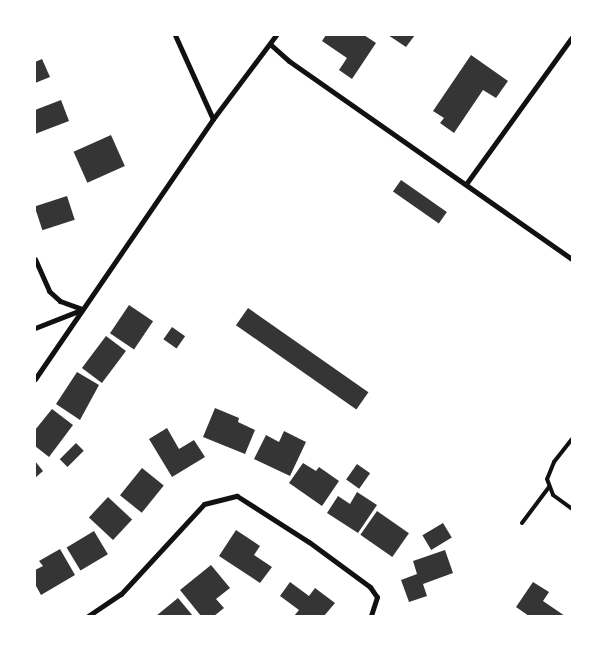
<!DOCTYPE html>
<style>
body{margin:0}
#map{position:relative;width:607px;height:651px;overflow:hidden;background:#fff;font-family:"PT Sans",sans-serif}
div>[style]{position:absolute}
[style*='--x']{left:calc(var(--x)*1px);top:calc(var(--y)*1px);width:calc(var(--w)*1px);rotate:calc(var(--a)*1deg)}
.building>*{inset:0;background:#353535;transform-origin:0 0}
.service>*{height:4px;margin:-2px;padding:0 2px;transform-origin:2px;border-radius:2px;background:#111}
.minor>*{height:5px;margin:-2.5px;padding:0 2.5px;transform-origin:2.5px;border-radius:2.5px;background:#111}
span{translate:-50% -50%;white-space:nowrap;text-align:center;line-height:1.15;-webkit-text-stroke:4px #fff;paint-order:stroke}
.frame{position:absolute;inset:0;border:36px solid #fff;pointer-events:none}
</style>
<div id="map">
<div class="building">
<div style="clip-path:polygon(326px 35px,364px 35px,376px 43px,352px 79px,339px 70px,347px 58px,322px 41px)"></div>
<div style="clip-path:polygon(388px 35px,415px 35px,406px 47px)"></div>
<div style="clip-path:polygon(471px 55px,508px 81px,496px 98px,483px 90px,454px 133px,440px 123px,444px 118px,433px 111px)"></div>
<div style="clip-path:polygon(42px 59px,50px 77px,35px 83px,35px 62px)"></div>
<div style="clip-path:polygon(61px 100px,69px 121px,35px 134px,35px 110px)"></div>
<div style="left:111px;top:135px;width:34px;height:41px;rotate:66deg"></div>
<div style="left:401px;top:180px;width:56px;height:14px;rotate:35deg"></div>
<div style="left:67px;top:196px;width:25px;height:34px;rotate:72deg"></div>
<div style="left:129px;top:305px;width:29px;height:34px;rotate:34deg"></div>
<div style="left:248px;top:308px;width:147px;height:21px;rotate:35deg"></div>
<div style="left:172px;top:327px;width:16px;height:15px;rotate:35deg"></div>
<div style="left:106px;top:336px;width:25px;height:40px;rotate:37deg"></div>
<div style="clip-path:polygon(77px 372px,99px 385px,80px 420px,56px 404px)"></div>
<div style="clip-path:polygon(215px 408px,239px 418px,238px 422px,255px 430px,245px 454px,203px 437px)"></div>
<div style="clip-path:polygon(52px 409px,73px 425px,49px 457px,35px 446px,35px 430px)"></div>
<div style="clip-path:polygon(167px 428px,179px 449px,194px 440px,205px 457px,172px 477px,149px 439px)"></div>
<div style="clip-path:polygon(284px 431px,306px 442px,290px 476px,254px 459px,266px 435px,279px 442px)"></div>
<div style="left:76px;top:443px;width:11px;height:23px;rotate:45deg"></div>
<div style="clip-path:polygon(35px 461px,43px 471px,35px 478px)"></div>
<div style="clip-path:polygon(303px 463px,316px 471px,319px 467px,339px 481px,322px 506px,289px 483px)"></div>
<div style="left:357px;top:464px;width:16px;height:19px;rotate:35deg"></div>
<div style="left:142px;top:468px;width:28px;height:35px;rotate:39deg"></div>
<div style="clip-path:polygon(357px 492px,377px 505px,358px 533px,327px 513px,338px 496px,350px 504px)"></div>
<div style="left:108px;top:497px;width:33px;height:28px;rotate:43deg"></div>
<div style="left:377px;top:511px;width:39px;height:29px;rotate:35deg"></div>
<div style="left:443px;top:523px;width:17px;height:24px;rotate:59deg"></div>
<div style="clip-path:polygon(236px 530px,260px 546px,254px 555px,272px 567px,260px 583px,219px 556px)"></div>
<div style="left:94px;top:531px;width:27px;height:32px;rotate:59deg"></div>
<div style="clip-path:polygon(60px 549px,75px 575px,41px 595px,35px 584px,35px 570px,43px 566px,39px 561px)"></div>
<div style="clip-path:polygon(445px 550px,453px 573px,423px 584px,427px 596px,409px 602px,401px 580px,417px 574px,413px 561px)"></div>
<div style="clip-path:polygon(211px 565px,230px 588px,216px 599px,224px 608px,214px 616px,201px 616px,180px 590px)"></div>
<div style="clip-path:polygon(290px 582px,309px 596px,315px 588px,335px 603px,324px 616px,294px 616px,299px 610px,280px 596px)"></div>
<div style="clip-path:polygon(533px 582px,549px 592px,543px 601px,565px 616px,529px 616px,516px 607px)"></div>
<div style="clip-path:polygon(178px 598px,193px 616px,156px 616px)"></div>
</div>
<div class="service">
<div style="--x:572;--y:439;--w:29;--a:128"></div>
<div style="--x:554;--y:462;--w:18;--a:112"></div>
<div style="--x:547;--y:479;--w:17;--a:69"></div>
<div style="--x:553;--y:495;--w:24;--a:36"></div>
<div style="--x:522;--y:523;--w:45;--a:-53.1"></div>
</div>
<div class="minor">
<div style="--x:175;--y:35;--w:92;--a:65.7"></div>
<div style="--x:270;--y:44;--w:25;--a:42"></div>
<div style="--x:289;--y:61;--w:345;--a:35"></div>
<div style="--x:466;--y:184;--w:181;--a:-54.2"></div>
<div style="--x:35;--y:259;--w:35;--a:66"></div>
<div style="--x:49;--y:291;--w:15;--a:42"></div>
<div style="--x:60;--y:301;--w:23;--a:20"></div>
<div style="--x:35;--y:328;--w:49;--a:-21.4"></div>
<div style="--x:35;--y:379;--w:315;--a:-55.6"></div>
<div style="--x:213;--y:119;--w:105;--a:-53.1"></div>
<div style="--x:88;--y:616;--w:40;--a:-34"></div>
<div style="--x:121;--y:594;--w:122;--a:-47.3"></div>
<div style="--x:204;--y:504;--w:34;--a:-14"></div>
<div style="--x:237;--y:496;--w:85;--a:32.6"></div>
<div style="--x:309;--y:542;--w:76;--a:36.4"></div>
<div style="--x:370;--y:587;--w:12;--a:55"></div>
<div style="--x:377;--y:597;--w:20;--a:108"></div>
</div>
<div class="frame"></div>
</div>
